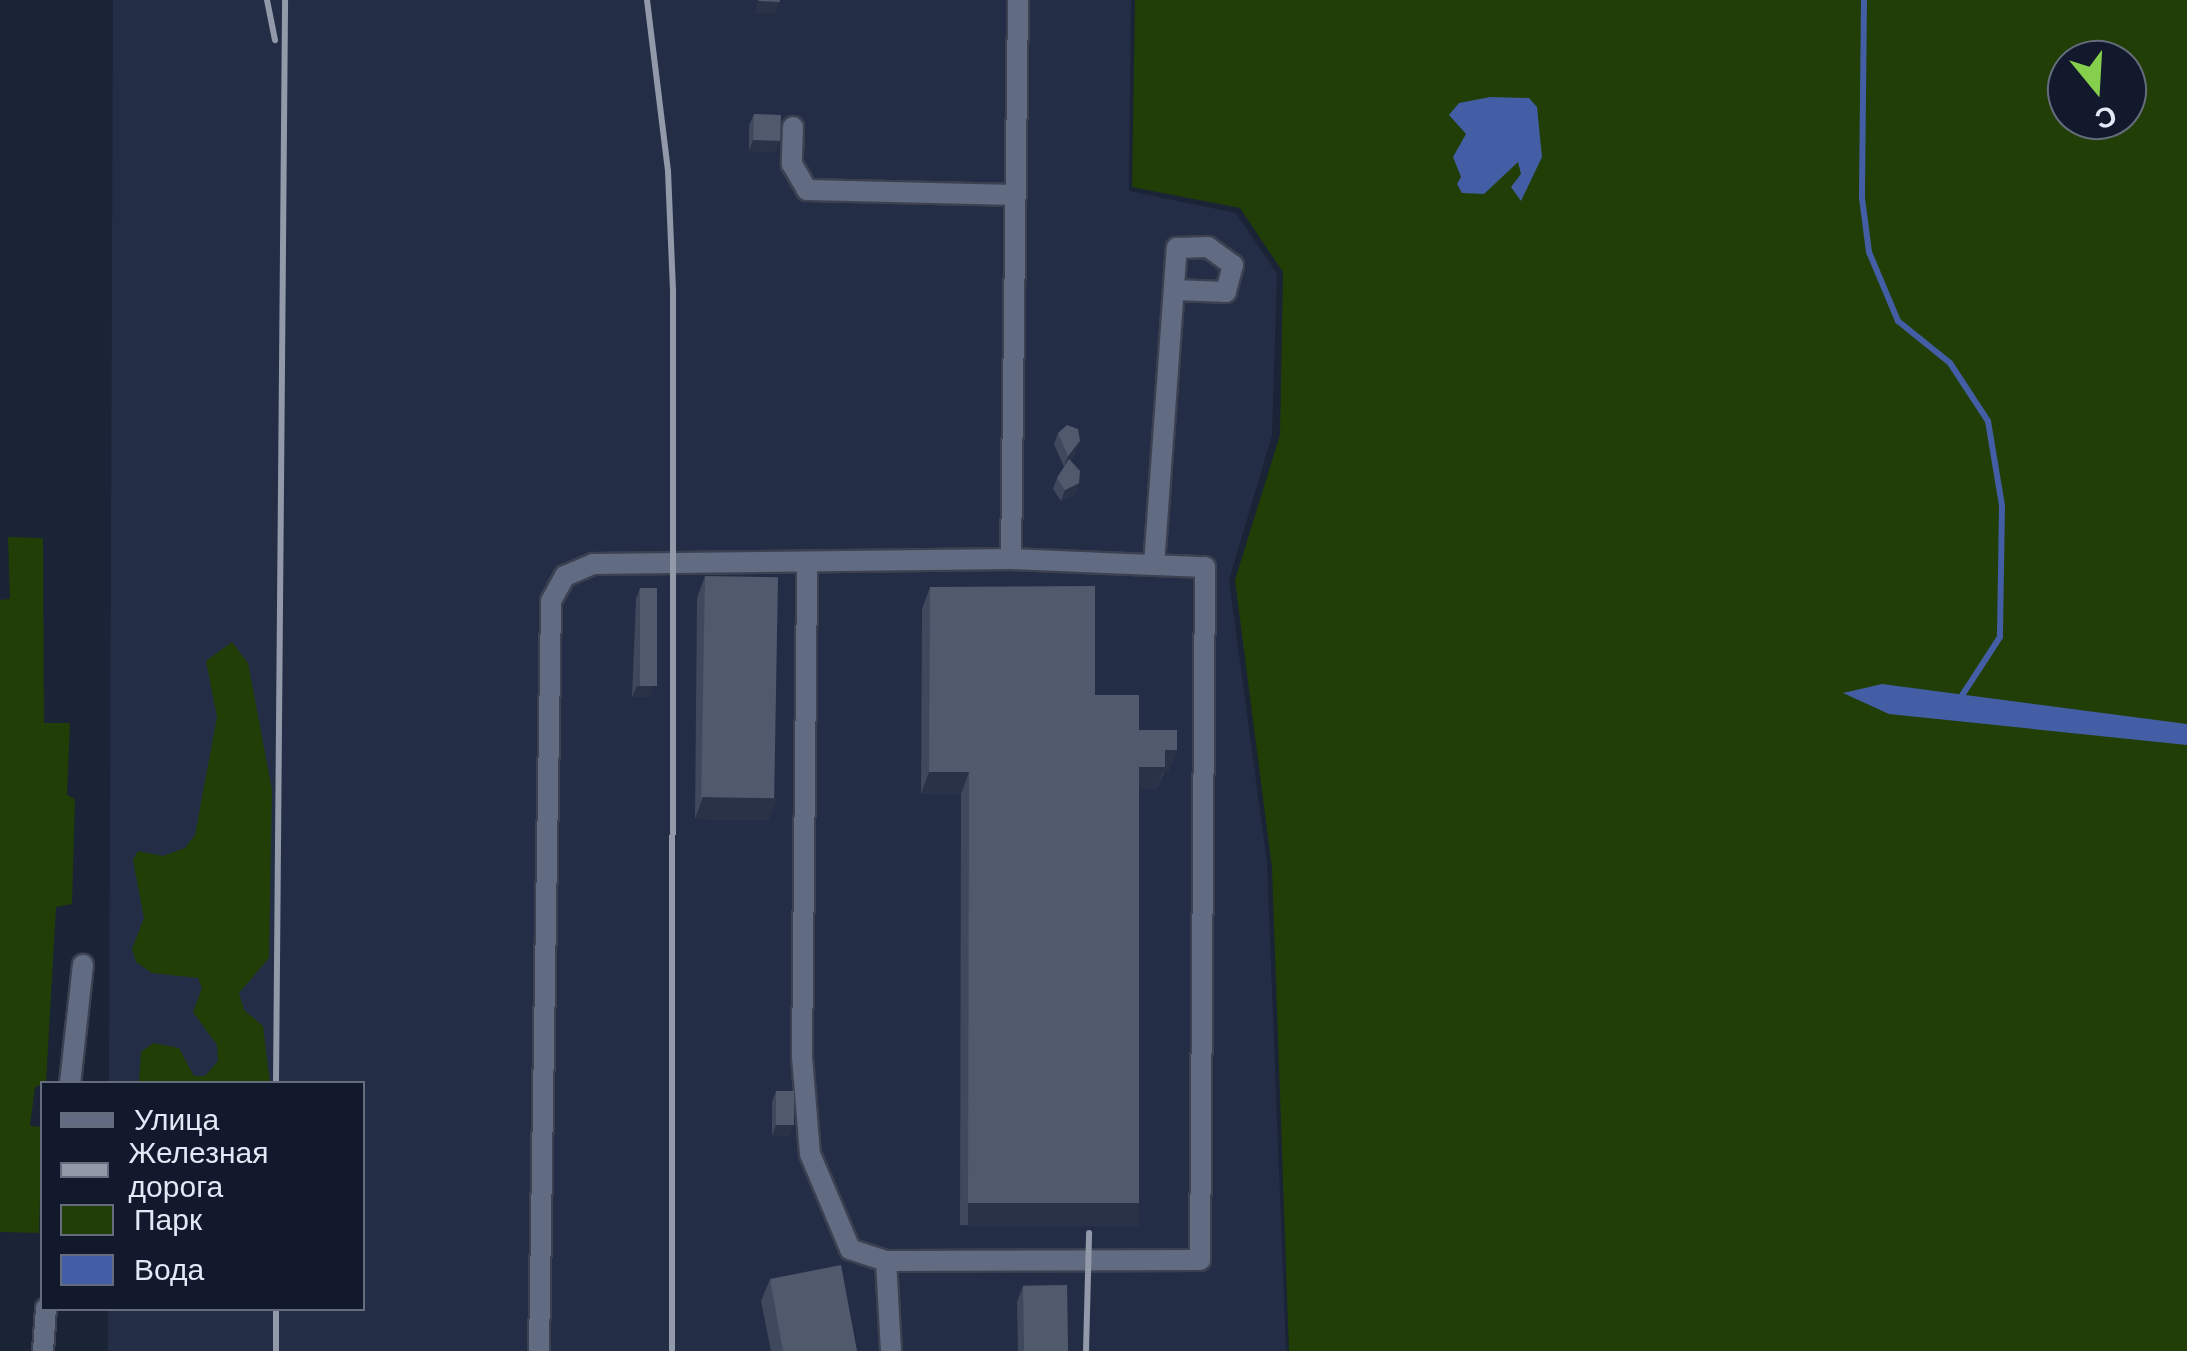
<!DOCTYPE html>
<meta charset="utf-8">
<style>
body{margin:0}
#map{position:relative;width:2187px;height:1351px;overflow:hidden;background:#1b2336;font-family:Arial,sans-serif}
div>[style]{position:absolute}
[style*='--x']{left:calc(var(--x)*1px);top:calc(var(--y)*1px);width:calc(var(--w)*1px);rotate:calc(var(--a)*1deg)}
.built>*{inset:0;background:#232e46}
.green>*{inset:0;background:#213e06}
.water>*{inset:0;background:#435ea4}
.stream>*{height:6px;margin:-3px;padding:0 3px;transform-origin:3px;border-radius:3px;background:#435ea4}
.roads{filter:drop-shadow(2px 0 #3b4151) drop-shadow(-2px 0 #3b4151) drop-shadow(0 2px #3b4151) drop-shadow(0 -2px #3b4151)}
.minor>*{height:20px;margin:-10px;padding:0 10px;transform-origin:10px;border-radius:10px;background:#616b82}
.rail>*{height:6px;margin:-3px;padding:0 3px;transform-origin:3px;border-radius:3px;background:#9299a8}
.wall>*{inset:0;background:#3f485c}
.shaded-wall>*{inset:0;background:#293246;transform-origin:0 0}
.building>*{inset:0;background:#51596d;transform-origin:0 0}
span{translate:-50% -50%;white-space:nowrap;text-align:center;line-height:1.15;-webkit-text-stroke:10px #12192c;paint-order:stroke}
.legend{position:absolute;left:40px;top:1081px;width:325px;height:230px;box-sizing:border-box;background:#12192c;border:2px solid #656c7c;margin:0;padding:12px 18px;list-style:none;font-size:30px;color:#e2e8f5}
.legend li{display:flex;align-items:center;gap:20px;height:50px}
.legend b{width:50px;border:2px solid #656c7c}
.north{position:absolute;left:2047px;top:40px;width:100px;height:100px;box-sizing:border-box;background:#12192c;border:2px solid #656c7c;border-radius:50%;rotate:162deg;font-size:28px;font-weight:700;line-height:40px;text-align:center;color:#e2e8f5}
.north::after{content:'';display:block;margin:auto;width:35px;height:45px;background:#86cf4c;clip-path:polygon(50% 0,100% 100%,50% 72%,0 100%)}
</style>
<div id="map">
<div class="built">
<div style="clip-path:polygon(113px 0,1131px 0,1129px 191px,1236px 213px,1277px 274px,1272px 435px,1229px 580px,1267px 863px,1286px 1351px,108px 1351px,108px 1309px,362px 1308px,362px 1084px,109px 1083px)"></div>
</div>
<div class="green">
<div style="clip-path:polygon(evenodd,1135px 0,2187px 0,2187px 1351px,1289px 1351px,1272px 868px,1235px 580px,1280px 435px,1283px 272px,1240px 208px,1132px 187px,1135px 0,2067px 60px,2127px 60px,2127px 120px,2067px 120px,2067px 60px)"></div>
<div style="clip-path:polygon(8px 537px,43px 538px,44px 723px,70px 723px,67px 795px,75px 799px,72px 904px,56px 907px,46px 1083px,35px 1087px,30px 1126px,42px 1127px,39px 1233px,0 1232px,0 600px,10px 599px)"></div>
<div style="clip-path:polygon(232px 642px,248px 663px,272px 790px,269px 958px,239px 993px,244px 1010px,263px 1026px,270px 1083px,139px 1083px,141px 1052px,153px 1043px,179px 1048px,194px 1076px,205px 1076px,218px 1061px,217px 1045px,193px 1012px,202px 988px,198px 978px,152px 973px,136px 962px,132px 949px,144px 918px,133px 860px,138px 851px,163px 856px,185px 848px,195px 835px,217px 717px,206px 661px)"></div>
</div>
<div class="water">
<div style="clip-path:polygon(1490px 97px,1529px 98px,1537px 107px,1542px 157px,1521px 201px,1511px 187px,1521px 174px,1518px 162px,1484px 194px,1462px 193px,1457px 184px,1461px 177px,1453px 157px,1466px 134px,1449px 115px,1459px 103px)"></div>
<div style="clip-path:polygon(1882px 684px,2187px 724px,2187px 745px,1889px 714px,1843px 693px)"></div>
</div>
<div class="stream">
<div style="--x:1864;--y:0;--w:198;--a:90.6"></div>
<div style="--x:1862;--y:198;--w:54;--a:82.6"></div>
<div style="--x:1869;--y:252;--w:75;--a:67.2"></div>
<div style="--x:1898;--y:321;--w:67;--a:38.9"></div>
<div style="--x:1950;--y:363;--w:69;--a:56.8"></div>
<div style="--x:1988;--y:421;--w:86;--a:80.6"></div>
<div style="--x:2002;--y:506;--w:131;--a:90.9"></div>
<div style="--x:2000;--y:637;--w:72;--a:123"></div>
</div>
<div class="roads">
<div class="minor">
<div style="--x:793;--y:127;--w:37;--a:92"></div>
<div style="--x:792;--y:164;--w:30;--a:60"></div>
<div style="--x:807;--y:190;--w:209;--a:1.4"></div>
<div style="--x:1011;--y:559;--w:559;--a:-89.28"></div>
<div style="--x:1154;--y:565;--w:318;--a:-85.9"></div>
<div style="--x:1177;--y:248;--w:31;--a:-2"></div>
<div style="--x:1208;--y:247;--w:31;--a:36"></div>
<div style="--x:1233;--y:265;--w:28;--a:105"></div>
<div style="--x:1226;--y:292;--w:52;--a:-177.8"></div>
<div style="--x:70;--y:1084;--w:120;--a:-83.8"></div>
<div style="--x:886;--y:1261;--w:90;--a:86.8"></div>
<div style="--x:43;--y:1351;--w:43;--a:-86"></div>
<div style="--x:539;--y:1351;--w:750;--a:-89.08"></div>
<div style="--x:551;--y:601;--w:29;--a:-61"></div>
<div style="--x:565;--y:576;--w:30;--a:-23"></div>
<div style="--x:593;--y:564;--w:418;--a:-0.7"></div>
<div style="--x:1011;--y:559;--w:194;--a:2.4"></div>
<div style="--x:1205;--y:567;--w:693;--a:90.41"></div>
<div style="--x:1200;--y:1260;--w:314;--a:179.8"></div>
<div style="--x:886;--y:1261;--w:38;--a:-162"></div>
<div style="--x:850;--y:1249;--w:103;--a:-112.8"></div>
<div style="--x:810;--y:1154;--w:97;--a:-94.7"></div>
<div style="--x:802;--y:1057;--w:495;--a:-89.4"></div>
</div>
</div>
<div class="rail">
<div style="--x:267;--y:0;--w:41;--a:78.7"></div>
<div style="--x:647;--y:0;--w:172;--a:83"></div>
<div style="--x:668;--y:171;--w:119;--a:87.6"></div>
<div style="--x:673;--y:290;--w:1061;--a:90.05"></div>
<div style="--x:276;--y:1084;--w:1084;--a:-89.52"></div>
<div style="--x:276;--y:1351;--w:43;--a:-90"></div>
<div style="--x:1086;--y:1351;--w:118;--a:-88.5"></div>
</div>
<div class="wall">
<div style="clip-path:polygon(754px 114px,776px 152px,749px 151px,749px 125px)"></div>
<div style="clip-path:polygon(1058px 433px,1076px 453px,1070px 460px,1079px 483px,1075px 494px,1061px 501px,1053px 489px,1057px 478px,1064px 467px,1054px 444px)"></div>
<div style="clip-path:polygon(705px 576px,769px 820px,695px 819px,697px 598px)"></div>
<div style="clip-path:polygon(930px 587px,1095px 695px,1139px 730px,1169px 772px,1164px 772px,1157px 789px,1139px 789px,1130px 1225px,960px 1225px,961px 794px,921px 794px,922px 609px)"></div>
<div style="clip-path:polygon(640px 588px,650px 697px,632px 697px,636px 599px)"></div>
<div style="clip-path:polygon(776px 1091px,790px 1136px,772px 1136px,772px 1102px)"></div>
<div style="clip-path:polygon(770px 1279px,857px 1351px,771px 1351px,761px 1301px)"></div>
<div style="clip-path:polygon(1023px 1286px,1068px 1351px,1018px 1351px,1017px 1302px)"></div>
</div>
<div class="shaded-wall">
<div style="clip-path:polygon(758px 1px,780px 2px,775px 14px,754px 13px)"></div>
<div style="clip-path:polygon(753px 140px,780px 140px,776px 152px,749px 151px)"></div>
<div style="clip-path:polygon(1080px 441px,1076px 453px,1064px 467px,1068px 456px)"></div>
<div style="clip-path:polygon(1079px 483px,1075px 494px,1061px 501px,1065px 490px)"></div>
<div style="clip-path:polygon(637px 686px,654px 686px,650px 697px,632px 697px)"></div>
<div style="clip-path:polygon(1165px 750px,1177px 750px,1169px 772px,1163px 772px,1157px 789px,1131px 789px,1139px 767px)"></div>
<div style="clip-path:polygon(929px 772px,969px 772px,961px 794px,921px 794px)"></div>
<div style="clip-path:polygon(703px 797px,777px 798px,769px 820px,695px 819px)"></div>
<div style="clip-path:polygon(776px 1125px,794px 1125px,790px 1136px,772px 1136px)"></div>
<div style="left:968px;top:1203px;width:171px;height:23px"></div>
</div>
<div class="building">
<div style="clip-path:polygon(759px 0,780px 0,780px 2px,758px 1px)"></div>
<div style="left:754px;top:114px;width:27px;height:26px;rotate:2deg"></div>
<div style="clip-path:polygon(1067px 425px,1078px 429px,1080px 441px,1068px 456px,1058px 433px)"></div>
<div style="clip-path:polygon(1069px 459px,1080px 471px,1079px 483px,1065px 490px,1057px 478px)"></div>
<div style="left:705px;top:576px;width:73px;height:221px;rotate:1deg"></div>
<div style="clip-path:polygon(1095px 586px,1095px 695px,1139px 695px,1139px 730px,1177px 730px,1177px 750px,1165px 750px,1165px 767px,1139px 767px,1139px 1203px,968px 1203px,969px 772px,929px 772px,930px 587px)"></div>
<div style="left:640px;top:588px;width:17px;height:98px"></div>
<div style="left:776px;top:1091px;width:18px;height:34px"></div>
<div style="clip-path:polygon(841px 1265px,857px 1351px,783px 1351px,770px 1279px)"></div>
<div style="left:1067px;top:1285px;width:66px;height:44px;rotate:89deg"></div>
</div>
<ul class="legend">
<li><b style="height:12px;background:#616b82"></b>Улица</li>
<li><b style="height:12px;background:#9299a8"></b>Железная дорога</li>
<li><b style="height:28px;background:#213e06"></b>Парк</li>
<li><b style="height:28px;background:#435ea4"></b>Вода</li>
</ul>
<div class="north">С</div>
</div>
